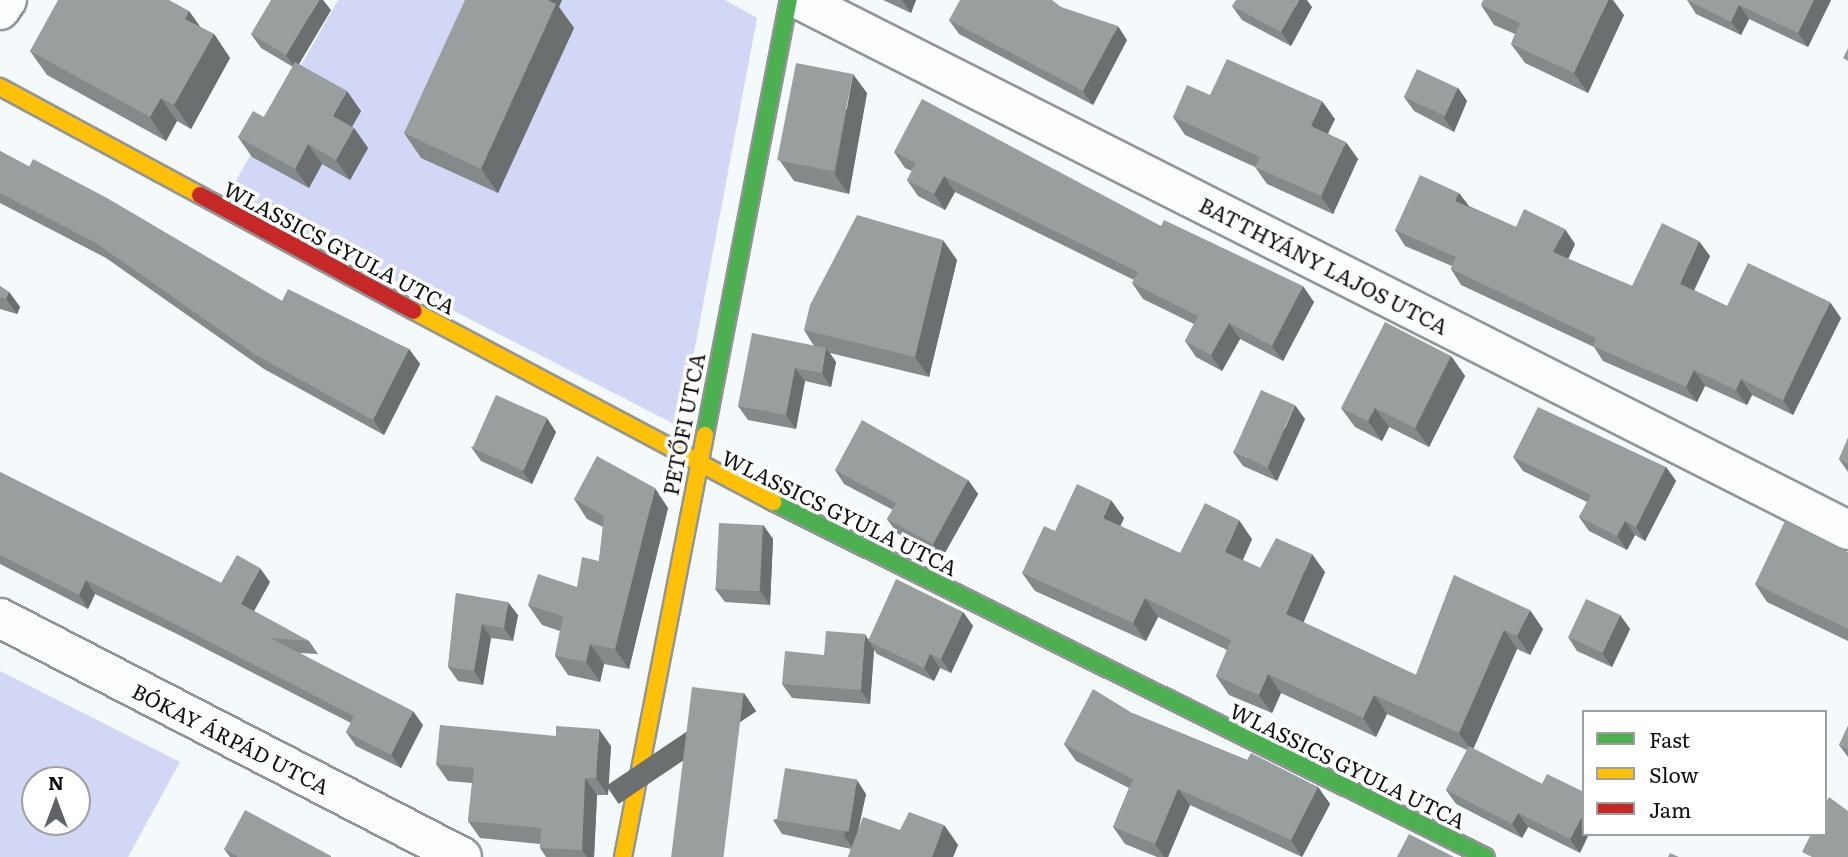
<!DOCTYPE html>
<meta charset="utf-8">
<style>
body{margin:0}
#map{position:relative;width:1848px;height:857px;overflow:hidden;background:#f4fafc;font-family:Literata,serif}
div>[style]{position:absolute}
[style*='--x']{left:calc(var(--x)*1px);top:calc(var(--y)*1px);width:calc(var(--w)*1px);rotate:calc(var(--a)*1deg)}
.green>*{inset:0;background:#d1d7f4}
.roads{filter:drop-shadow(2px 0 #929596) drop-shadow(-2px 0 #929596) drop-shadow(0 2px #929596) drop-shadow(0 -2px #929596)}
.street>*{height:38px;margin:-19px;padding:0 19px;transform-origin:19px;border-radius:19px;background:#fdfeff}
.fast>*{height:16px;margin:-8px;padding:0 8px;transform-origin:8px;border-radius:8px;background:#4caf50}
.slow>*{height:16px;margin:-8px;padding:0 8px;transform-origin:8px;border-radius:8px;background:#ffc107}
.jam>*{height:16px;margin:-8px;padding:0 8px;transform-origin:8px;border-radius:8px;background:#c62828}
.wall>*{inset:0;background:#848989}
.shaded-wall>*{inset:0;background:#6b6f6f;transform-origin:0 0}
.building>*{inset:0;background:#999f9f;transform-origin:0 0}
span{translate:-50% -50%;white-space:nowrap;text-align:center;line-height:1.15;-webkit-text-stroke:7px #fff;paint-order:stroke}
.street-label{font-size:21px;color:#0f0f0f}
.legend{position:absolute;left:1582px;top:710px;width:245px;height:126px;box-sizing:border-box;background:#fff;border:2px solid #9f9f9f;margin:0;padding:9px 12px;list-style:none;font-size:21px;color:#0f0f0f}
.legend li{display:flex;align-items:center;gap:14px;height:35px}
.legend b{width:35px;border:2px solid #9f9f9f}
.north{position:absolute;left:21px;top:766px;width:70px;height:70px;box-sizing:border-box;background:#fff;border:2px solid #9f9f9f;border-radius:50%;rotate:0deg;font-size:19px;font-weight:700;line-height:28px;text-align:center;color:#0f0f0f}
.north::after{content:'';display:block;margin:auto;width:24px;height:32px;background:#5f6162;clip-path:polygon(50% 0,100% 100%,50% 72%,0 100%)}
</style>
<div id="map">
<div class="green">
<div style="clip-path:polygon(338px 0,725px 0,757px 18px,680px 427px,228px 195px)"></div>
<div style="clip-path:polygon(evenodd,0 671px,180px 762px,128px 857px,0 857px,0 671px,35px 780px,77px 780px,77px 822px,35px 822px,35px 780px)"></div>
</div>
<div class="roads">
<div class="street">
<div style="--x:800;--y:0;--w:1174;--a:26.83"></div>
<div style="--x:0;--y:10;--w:12;--a:-55"></div>
<div style="--x:0;--y:618;--w:520;--a:27.35"></div>
</div>
<div class="fast">
<div style="--x:705;--y:435;--w:443;--a:-79.1"></div>
<div style="--x:773;--y:502;--w:796;--a:26.47"></div>
</div>
<div class="slow">
<div style="--x:0;--y:87;--w:227;--a:28.4"></div>
<div style="--x:414;--y:311;--w:407;--a:28"></div>
<div style="--x:623;--y:857;--w:430;--a:-79"></div>
</div>
<div class="jam">
<div style="--x:200;--y:195;--w:243;--a:28.5"></div>
</div>
</div>
<div class="wall">
<div style="clip-path:polygon(883px 0,916px 0,911px 13px)"></div>
<div style="clip-path:polygon(1687px 0,1831px 0,1808px 47px,1749px 19px,1741px 35px,1696px 14px)"></div>
<div style="clip-path:polygon(1481px 5px,1624px 15px,1588px 93px,1525px 63px,1511px 44px,1515px 34px,1494px 25px)"></div>
<div style="clip-path:polygon(1232px 6px,1312px 7px,1291px 46px,1242px 20px)"></div>
<div style="clip-path:polygon(559px 7px,574px 28px,498px 193px,421px 158px,404px 133px)"></div>
<div style="clip-path:polygon(1061px 7px,1127px 40px,1093px 105px,959px 34px,949px 20px)"></div>
<div style="clip-path:polygon(331px 10px,299px 64px,361px 111px,352px 127px,354px 128px,368px 148px,350px 180px,322px 164px,309px 188px,252px 157px,238px 137px,264px 117px,293px 67px,261px 48px,251px 34px)"></div>
<div style="clip-path:polygon(189px 11px,200px 27px,214px 34px,230px 58px,191px 129px,177px 121px,166px 141px,47px 75px,30px 51px)"></div>
<div style="clip-path:polygon(1458px 88px,1467px 101px,1454px 132px,1414px 111px,1404px 97px)"></div>
<div style="clip-path:polygon(867px 93px,849px 194px,794px 181px,780px 161px)"></div>
<div style="clip-path:polygon(1210px 95px,1335px 119px,1328px 133px,1358px 159px,1333px 214px,1267px 184px,1255px 167px,1185px 135px,1173px 117px)"></div>
<div style="clip-path:polygon(0 151px,282px 301px,409px 349px,420px 364px,384px 435px,264px 369px,106px 258px,0 203px)"></div>
<div style="clip-path:polygon(894px 152px,1161px 226px,1314px 302px,1283px 361px,1240px 339px,1222px 371px,1196px 357px,1185px 341px,1194px 324px,1143px 299px,1132px 283px,1134px 280px,955px 192px,945px 210px,918px 196px,907px 180px,912px 171px,905px 168px)"></div>
<div style="clip-path:polygon(1459px 193px,1469px 206px,1516px 227px,1575px 244px,1568px 259px,1632px 286px,1710px 256px,1694px 290px,1727px 306px,1841px 318px,1793px 415px,1752px 395px,1747px 405px,1705px 386px,1697px 402px,1603px 361px,1594px 347px,1461px 285px,1451px 269px,1452px 266px,1405px 246px,1395px 230px)"></div>
<div style="clip-path:polygon(957px 260px,929px 377px,830px 353px,836px 362px,831px 387px,805px 381px,796px 429px,748px 420px,738px 406px,814px 346px,804px 330px)"></div>
<div style="clip-path:polygon(0 286px,9px 292px,20px 307px,17px 314px,0 309px)"></div>
<div style="clip-path:polygon(1451px 356px,1465px 376px,1429px 447px,1389px 427px,1382px 441px,1355px 427px,1341px 408px)"></div>
<div style="clip-path:polygon(1305px 419px,1277px 481px,1243px 466px,1233px 452px)"></div>
<div style="clip-path:polygon(556px 432px,532px 484px,481px 461px,471px 447px)"></div>
<div style="clip-path:polygon(1848px 438px,1848px 472px,1839px 459px)"></div>
<div style="clip-path:polygon(1513px 457px,1666px 467px,1676px 481px,1645px 541px,1635px 535px,1627px 550px,1589px 531px,1579px 517px,1587px 502px,1523px 471px)"></div>
<div style="clip-path:polygon(835px 470px,968px 480px,978px 494px,942px 558px,897px 533px,887px 519px,893px 510px,844px 484px)"></div>
<div style="clip-path:polygon(0 472px,221px 583px,270px 582px,254px 611px,309px 641px,318px 654px,300px 653px,423px 725px,401px 768px,356px 746px,346px 732px,351px 723px,175px 633px,95px 594px,88px 609px,0 564px)"></div>
<div style="clip-path:polygon(574px 499px,668px 508px,629px 669px,604px 664px,600px 682px,568px 675px,555px 656px,560px 631px,542px 625px,528px 605px,577px 587px,599px 561px,603px 527px,587px 519px)"></div>
<div style="clip-path:polygon(1124px 518px,1120px 526px,1180px 553px,1252px 539px,1243px 560px,1260px 568px,1325px 572px,1303px 622px,1416px 675px,1454px 575px,1543px 629px,1530px 655px,1517px 649px,1473px 749px,1542px 784px,1580px 853px,1528px 827px,1522px 838px,1456px 804px,1446px 790px,1467px 750px,1387px 714px,1376px 737px,1281px 693px,1272px 713px,1229px 695px,1216px 676px,1227px 650px,1158px 617px,1146px 641px,1035px 591px,1022px 573px,1055px 531px)"></div>
<div style="clip-path:polygon(763px 525px,773px 539px,770px 605px,725px 602px,715px 589px)"></div>
<div style="clip-path:polygon(1848px 552px,1848px 641px,1767px 602px,1755px 584px)"></div>
<div style="clip-path:polygon(456px 593px,518px 615px,513px 641px,491px 638px,483px 685px,458px 681px,448px 667px)"></div>
<div style="clip-path:polygon(963px 612px,973px 626px,951px 673px,940px 668px,934px 681px,877px 654px,874px 650px,870px 704px,792px 698px,782px 684px,868px 639px)"></div>
<div style="clip-path:polygon(1620px 615px,1630px 629px,1612px 667px,1577px 651px,1568px 637px)"></div>
<div style="clip-path:polygon(1132px 713px,1247px 760px,1318px 787px,1330px 804px,1302px 857px,1190px 805px,1168px 857px,1157px 857px,1125px 844px,1113px 827px,1129px 788px,1076px 761px,1064px 744px)"></div>
<div style="clip-path:polygon(1848px 726px,1848px 757px,1839px 745px)"></div>
<div style="clip-path:polygon(611px 746px,608px 795px,597px 795px,594px 857px,546px 857px,540px 848px,540px 844px,480px 838px,468px 821px,472px 783px,448px 781px,436px 764px)"></div>
<div style="clip-path:polygon(866px 794px,858px 830px,900px 830px,944px 825px,958px 845px,953px 857px,848px 857px,851px 849px,782px 834px,773px 820px)"></div>
<div style="clip-path:polygon(224px 849px,332px 857px,230px 857px)"></div>
</div>
<div class="shaded-wall">
<div style="clip-path:polygon(319px 0,323px 0,331px 10px,296px 69px,286px 55px)"></div>
<div style="clip-path:polygon(540px 0,562px 0,559px 7px,574px 28px,498px 193px,481px 169px)"></div>
<div style="clip-path:polygon(902px 0,916px 0,911px 13px)"></div>
<div style="clip-path:polygon(1299px 0,1307px 0,1312px 7px,1291px 46px,1281px 32px)"></div>
<div style="clip-path:polygon(1608px 0,1613px 0,1624px 15px,1588px 93px,1574px 73px)"></div>
<div style="clip-path:polygon(1814px 0,1831px 0,1808px 47px,1798px 33px)"></div>
<div style="clip-path:polygon(1739px 5px,1749px 19px,1741px 35px,1731px 22px)"></div>
<div style="clip-path:polygon(189px 11px,206px 35px,185px 19px)"></div>
<div style="clip-path:polygon(1118px 26px,1127px 40px,1093px 105px,1083px 91px)"></div>
<div style="clip-path:polygon(214px 34px,230px 58px,191px 129px,174px 105px)"></div>
<div style="clip-path:polygon(853px 74px,867px 93px,849px 194px,835px 175px)"></div>
<div style="clip-path:polygon(1458px 88px,1467px 101px,1454px 132px,1444px 118px)"></div>
<div style="clip-path:polygon(347px 91px,361px 111px,347px 135px,333px 116px)"></div>
<div style="clip-path:polygon(161px 98px,177px 121px,166px 141px,150px 117px)"></div>
<div style="clip-path:polygon(1322px 101px,1335px 119px,1323px 143px,1311px 126px)"></div>
<div style="clip-path:polygon(354px 128px,368px 148px,350px 180px,336px 160px)"></div>
<div style="clip-path:polygon(1346px 142px,1358px 159px,1333px 214px,1321px 196px)"></div>
<div style="clip-path:polygon(308px 144px,322px 164px,309px 188px,295px 169px)"></div>
<div style="clip-path:polygon(944px 176px,955px 192px,945px 210px,934px 194px)"></div>
<div style="clip-path:polygon(1459px 193px,1470px 208px,1455px 201px)"></div>
<div style="clip-path:polygon(1565px 229px,1575px 244px,1564px 268px,1553px 252px)"></div>
<div style="clip-path:polygon(943px 240px,957px 260px,929px 377px,915px 357px)"></div>
<div style="clip-path:polygon(1699px 241px,1710px 256px,1690px 299px,1680px 284px)"></div>
<div style="clip-path:polygon(1303px 286px,1314px 302px,1283px 361px,1272px 346px)"></div>
<div style="clip-path:polygon(9px 292px,20px 307px,17px 314px,6px 299px)"></div>
<div style="clip-path:polygon(1830px 302px,1841px 318px,1793px 415px,1783px 400px)"></div>
<div style="clip-path:polygon(1229px 323px,1240px 339px,1222px 371px,1211px 355px)"></div>
<div style="clip-path:polygon(826px 348px,836px 362px,831px 387px,822px 373px)"></div>
<div style="clip-path:polygon(409px 349px,420px 364px,384px 435px,373px 420px)"></div>
<div style="clip-path:polygon(1451px 356px,1465px 376px,1429px 447px,1415px 428px)"></div>
<div style="clip-path:polygon(795px 368px,805px 381px,796px 429px,786px 415px)"></div>
<div style="clip-path:polygon(1694px 370px,1705px 386px,1697px 402px,1686px 387px)"></div>
<div style="clip-path:polygon(1741px 379px,1752px 395px,1747px 405px,1736px 390px)"></div>
<div style="clip-path:polygon(1295px 405px,1305px 419px,1277px 481px,1268px 468px)"></div>
<div style="clip-path:polygon(1375px 408px,1389px 427px,1382px 441px,1368px 421px)"></div>
<div style="clip-path:polygon(547px 418px,556px 432px,532px 484px,522px 470px)"></div>
<div style="clip-path:polygon(1666px 467px,1676px 481px,1645px 541px,1636px 527px)"></div>
<div style="clip-path:polygon(968px 480px,978px 494px,942px 558px,933px 544px)"></div>
<div style="clip-path:polygon(655px 488px,668px 508px,629px 669px,615px 649px)"></div>
<div style="clip-path:polygon(1111px 500px,1124px 518px,1116px 536px,1103px 518px)"></div>
<div style="clip-path:polygon(1239px 520px,1252px 539px,1238px 570px,1225px 552px)"></div>
<div style="clip-path:polygon(1625px 521px,1635px 535px,1627px 550px,1617px 536px)"></div>
<div style="clip-path:polygon(763px 525px,773px 539px,770px 605px,760px 591px)"></div>
<div style="clip-path:polygon(1312px 554px,1325px 572px,1299px 633px,1286px 614px)"></div>
<div style="clip-path:polygon(260px 568px,270px 582px,250px 618px,241px 604px)"></div>
<div style="clip-path:polygon(86px 580px,95px 594px,88px 609px,79px 595px)"></div>
<div style="clip-path:polygon(1145px 598px,1158px 617px,1146px 641px,1133px 623px)"></div>
<div style="clip-path:polygon(508px 602px,518px 615px,513px 641px,504px 628px)"></div>
<div style="clip-path:polygon(1530px 610px,1543px 629px,1530px 655px,1517px 636px)"></div>
<div style="clip-path:polygon(963px 612px,973px 626px,951px 673px,941px 659px)"></div>
<div style="clip-path:polygon(1620px 615px,1630px 629px,1612px 667px,1602px 653px)"></div>
<div style="clip-path:polygon(482px 624px,491px 638px,483px 685px,474px 671px)"></div>
<div style="clip-path:polygon(1504px 630px,1517px 649px,1472px 752px,1459px 733px)"></div>
<div style="clip-path:polygon(865px 634px,874px 650px,870px 704px,861px 690px)"></div>
<div style="clip-path:polygon(590px 644px,604px 664px,600px 682px,586px 662px)"></div>
<div style="clip-path:polygon(930px 654px,940px 668px,934px 681px,924px 668px)"></div>
<div style="clip-path:polygon(1268px 674px,1281px 693px,1272px 713px,1259px 695px)"></div>
<div style="left:744px;top:693px;width:22px;height:166px;rotate:56deg"></div>
<div style="clip-path:polygon(1374px 695px,1387px 714px,1376px 737px,1363px 718px)"></div>
<div style="clip-path:polygon(413px 711px,423px 725px,401px 768px,391px 755px)"></div>
<div style="clip-path:polygon(599px 729px,611px 746px,608px 795px,596px 778px)"></div>
<div style="clip-path:polygon(585px 778px,597px 795px,594px 857px,587px 857px,582px 850px)"></div>
<div style="clip-path:polygon(857px 780px,866px 794px,854px 850px,844px 836px)"></div>
<div style="clip-path:polygon(1318px 787px,1330px 804px,1302px 857px,1291px 840px)"></div>
<div style="clip-path:polygon(1178px 789px,1190px 805px,1168px 857px,1164px 857px,1155px 844px)"></div>
<div style="clip-path:polygon(1584px 812px,1584px 834px,1589px 834px,1580px 853px,1570px 839px)"></div>
<div style="clip-path:polygon(1518px 813px,1528px 827px,1522px 838px,1512px 824px)"></div>
<div style="clip-path:polygon(944px 825px,958px 845px,953px 857px,932px 857px)"></div>
</div>
<div class="building">
<div style="clip-path:polygon(58px 0,169px 0,189px 11px,185px 19px,214px 34px,174px 105px,161px 98px,150px 117px,30px 51px)"></div>
<div style="clip-path:polygon(271px 0,319px 0,286px 55px,251px 34px)"></div>
<div style="clip-path:polygon(465px 0,548px 0,556px 4px,481px 169px,404px 133px)"></div>
<div style="clip-path:polygon(960px 0,1052px 0,1061px 7px,1118px 26px,1083px 91px,949px 20px)"></div>
<div style="clip-path:polygon(1236px 0,1299px 0,1281px 32px,1232px 6px)"></div>
<div style="clip-path:polygon(1483px 0,1608px 0,1574px 73px,1511px 44px,1520px 23px,1481px 5px)"></div>
<div style="clip-path:polygon(1687px 0,1814px 0,1798px 33px,1739px 5px,1731px 22px)"></div>
<div style="clip-path:polygon(1848px 48px,1848px 61px,1843px 58px)"></div>
<div style="clip-path:polygon(1227px 59px,1322px 101px,1311px 126px,1346px 142px,1321px 196px,1255px 167px,1260px 157px,1173px 117px,1187px 85px,1210px 95px)"></div>
<div style="clip-path:polygon(295px 62px,347px 91px,333px 116px,354px 128px,336px 160px,308px 144px,295px 169px,238px 137px,253px 111px,264px 117px)"></div>
<div style="left:796px;top:63px;width:58px;height:99px;rotate:11deg"></div>
<div style="left:1417px;top:69px;width:45px;height:31px;rotate:25deg"></div>
<div style="clip-path:polygon(922px 99px,1161px 226px,1164px 220px,1303px 286px,1272px 346px,1229px 323px,1211px 355px,1185px 341px,1198px 316px,1132px 283px,1138px 272px,944px 176px,934px 194px,907px 180px,916px 163px,894px 152px)"></div>
<div style="clip-path:polygon(0 151px,29px 167px,33px 159px,107px 198px,282px 301px,288px 289px,409px 349px,373px 420px,254px 354px,96px 243px,0 193px)"></div>
<div style="clip-path:polygon(1420px 175px,1459px 193px,1455px 201px,1516px 227px,1524px 209px,1565px 229px,1553px 252px,1632px 286px,1662px 223px,1699px 241px,1680px 284px,1727px 306px,1748px 263px,1830px 302px,1783px 400px,1741px 379px,1736px 390px,1694px 370px,1686px 387px,1593px 346px,1596px 338px,1451px 269px,1456px 257px,1395px 230px)"></div>
<div style="clip-path:polygon(857px 215px,943px 240px,915px 357px,804px 330px,810px 305px)"></div>
<div style="clip-path:polygon(0 286px,9px 292px,6px 299px,0 297px)"></div>
<div style="clip-path:polygon(1385px 322px,1451px 356px,1415px 428px,1375px 408px,1368px 421px,1341px 408px)"></div>
<div style="clip-path:polygon(752px 333px,826px 348px,822px 373px,795px 368px,786px 415px,738px 406px)"></div>
<div style="left:1261px;top:390px;width:37px;height:68px;rotate:24deg"></div>
<div style="left:496px;top:395px;width:56px;height:58px;rotate:24deg"></div>
<div style="clip-path:polygon(1538px 407px,1666px 467px,1636px 527px,1625px 521px,1617px 536px,1579px 517px,1591px 495px,1513px 457px)"></div>
<div style="clip-path:polygon(862px 420px,968px 480px,933px 544px,887px 519px,896px 503px,835px 470px)"></div>
<div style="clip-path:polygon(1848px 438px,1848px 464px,1839px 459px)"></div>
<div style="clip-path:polygon(597px 456px,655px 488px,615px 649px,590px 644px,586px 662px,555px 656px,563px 616px,528px 605px,538px 574px,577px 587px,582px 557px,599px 561px,604px 516px,574px 499px)"></div>
<div style="clip-path:polygon(0 472px,221px 583px,237px 555px,260px 568px,241px 604px,309px 641px,270px 638px,413px 711px,391px 755px,346px 732px,354px 716px,165px 619px,86px 580px,79px 595px,0 555px)"></div>
<div style="clip-path:polygon(1077px 484px,1111px 500px,1103px 518px,1180px 553px,1205px 503px,1239px 520px,1225px 552px,1260px 568px,1276px 538px,1312px 554px,1286px 614px,1416px 675px,1454px 575px,1530px 610px,1517px 636px,1504px 630px,1459px 733px,1374px 695px,1363px 718px,1268px 674px,1259px 695px,1216px 676px,1231px 640px,1145px 598px,1133px 623px,1022px 573px,1044px 526px,1055px 531px)"></div>
<div style="clip-path:polygon(1785px 521px,1848px 552px,1848px 629px,1755px 584px)"></div>
<div style="left:719px;top:523px;width:44px;height:66px;rotate:3deg"></div>
<div style="clip-path:polygon(896px 579px,963px 612px,941px 659px,930px 654px,924px 668px,868px 641px)"></div>
<div style="clip-path:polygon(456px 593px,508px 602px,504px 628px,482px 624px,474px 671px,448px 667px)"></div>
<div style="left:1586px;top:599px;width:38px;height:42px;rotate:25deg"></div>
<div style="clip-path:polygon(826px 631px,865px 634px,861px 690px,782px 684px,785px 651px,824px 655px)"></div>
<div style="left:692px;top:687px;width:52px;height:172px;rotate:7deg"></div>
<div style="clip-path:polygon(1093px 689px,1132px 713px,1247px 760px,1251px 753px,1318px 787px,1291px 840px,1178px 789px,1155px 844px,1113px 827px,1133px 779px,1064px 744px)"></div>
<div style="clip-path:polygon(440px 725px,556px 736px,556px 726px,599px 729px,596px 778px,585px 778px,582px 850px,540px 848px,541px 828px,468px 821px,474px 768px,436px 764px)"></div>
<div style="clip-path:polygon(1848px 726px,1848px 749px,1839px 745px)"></div>
<div style="clip-path:polygon(1469px 746px,1542px 784px,1547px 774px,1584px 792px,1584px 812px,1570px 839px,1518px 813px,1512px 824px,1446px 790px)"></div>
<div style="left:785px;top:768px;width:73px;height:53px;rotate:9deg"></div>
<div style="clip-path:polygon(1829px 797px,1848px 811px,1848px 857px,1812px 857px,1802px 852px,1811px 834px,1825px 834px,1825px 804px)"></div>
<div style="clip-path:polygon(245px 810px,331px 856px,331px 857px,237px 857px,237px 856px,224px 849px)"></div>
<div style="clip-path:polygon(909px 812px,944px 825px,932px 857px,848px 857px,863px 817px,900px 830px)"></div>
<div style="clip-path:polygon(1409px 834px,1454px 857px,1397px 857px)"></div>
<div style="clip-path:polygon(1670px 853px,1679px 857px,1668px 857px)"></div>
</div>
<div class="street-label">
<span style="left:340px;top:247px;rotate:28deg">WLASSICS GYULA UTCA</span>
<span style="left:1324px;top:265px;rotate:27deg">BATTHYÁNY LAJOS UTCA</span>
<span style="left:683px;top:424px;rotate:-79deg">PETŐFI UTCA</span>
<span style="left:840px;top:512px;rotate:26deg">WLASSICS GYULA UTCA</span>
<span style="left:231px;top:738px;rotate:27deg">BÓKAY ÁRPÁD UTCA</span>
<span style="left:1348px;top:765px;rotate:26deg">WLASSICS GYULA UTCA</span>
</div>
<ul class="legend">
<li><b style="height:9px;background:#4caf50"></b>Fast</li>
<li><b style="height:9px;background:#ffc107"></b>Slow</li>
<li><b style="height:9px;background:#c62828"></b>Jam</li>
</ul>
<div class="north">N</div>
</div>
